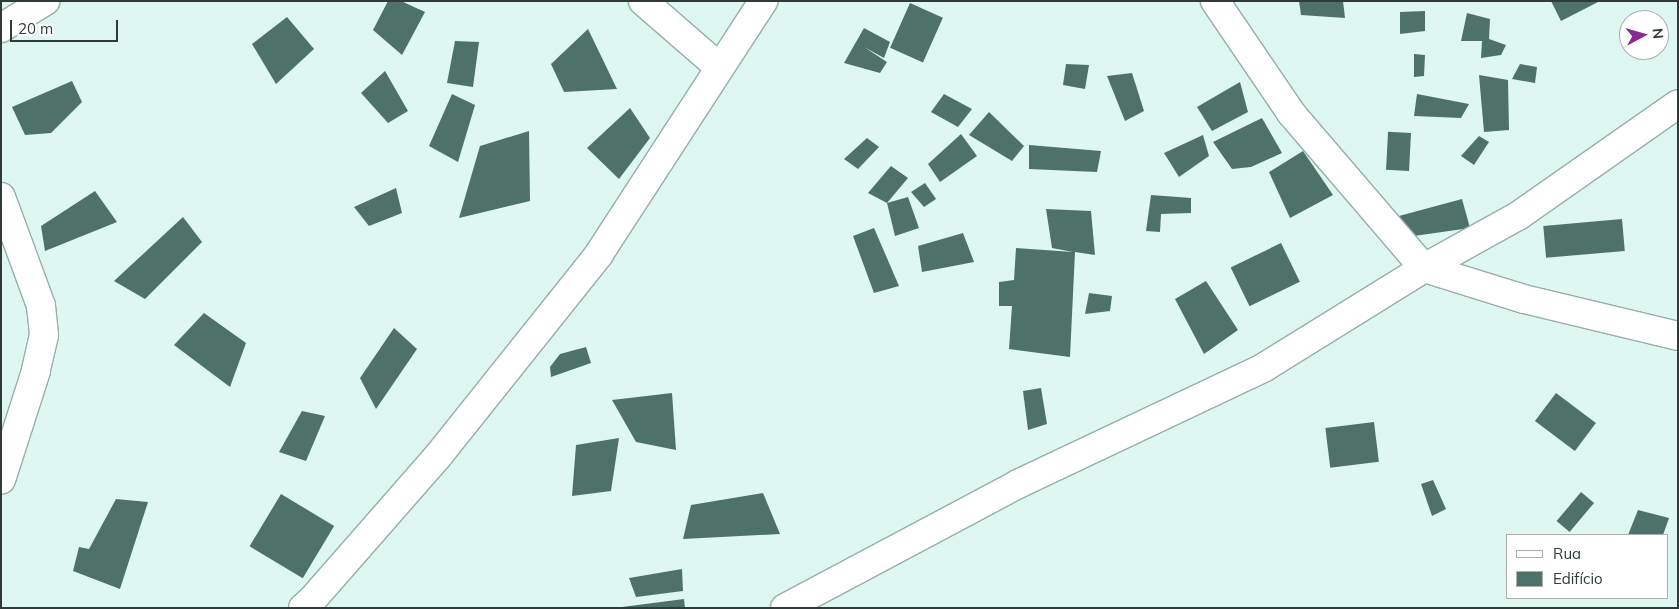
<!DOCTYPE html>
<meta charset="utf-8">
<style>
body{margin:0}
#map{position:relative;width:1679px;height:609px;overflow:hidden;background:#def7f1;font-family:Mulish,sans-serif}
div>[style]{position:absolute}
[style*='--x']{left:calc(var(--x)*1px);top:calc(var(--y)*1px);width:calc(var(--w)*1px);rotate:calc(var(--a)*1deg)}
.building>*{inset:0;background:#4e726a;transform-origin:0 0}
.roads{filter:drop-shadow(1px 0 #96afa9) drop-shadow(-1px 0 #96afa9) drop-shadow(0 1px #96afa9) drop-shadow(0 -1px #96afa9)}
.street>*{height:28px;margin:-14px;padding:0 14px;transform-origin:14px;border-radius:14px;background:#fff}
span{translate:-50% -50%;white-space:nowrap;text-align:center;line-height:1.15;-webkit-text-stroke:5px #fff;paint-order:stroke}
.frame{position:absolute;inset:0;border:2px solid #303a38;pointer-events:none}
.legend{position:absolute;left:1506px;top:534px;width:162px;height:65px;box-sizing:border-box;background:#fff;border:1px solid #acb0af;margin:0;padding:6px 9px;list-style:none;font-size:15px;color:#303a38}
.legend li{display:flex;align-items:center;gap:10px;height:25px}
.legend b{width:25px;border:1px solid #acb0af}
.north{position:absolute;left:1619px;top:10px;width:50px;height:50px;box-sizing:border-box;background:#fff;border:1px solid #acb0af;border-radius:50%;rotate:84deg;font-size:14px;font-weight:700;line-height:20px;text-align:center;color:#303a38}
.north::after{content:'';display:block;margin:auto;width:18px;height:22px;background:#8a2a93;clip-path:polygon(50% 0,100% 100%,50% 72%,0 100%)}
.scale{position:absolute;left:10px;top:20px;width:108px;height:22px;box-sizing:border-box;border:2px solid #303a38;border-top:0;padding-left:6px;font-size:15px;line-height:18px;white-space:nowrap;color:#303a38;-webkit-text-stroke:4px #fff;paint-order:stroke}
</style>
<div id="map">
<div class="building">
<div style="clip-path:polygon(388px 1px,401px 1px,425px 12px,402px 55px,373px 30px)"></div>
<div style="clip-path:polygon(1299px 1px,1343px 1px,1345px 18px,1301px 15px)"></div>
<div style="clip-path:polygon(1551px 1px,1600px 1px,1561px 21px)"></div>
<div style="left:910px;top:3px;width:36px;height:49px;rotate:24deg"></div>
<div style="clip-path:polygon(1425px 11px,1425px 31px,1400px 34px,1400px 12px)"></div>
<div style="clip-path:polygon(1467px 13px,1490px 19px,1489px 39px,1506px 45px,1501px 55px,1481px 58px,1482px 41px,1461px 41px)"></div>
<div style="clip-path:polygon(287px 17px,314px 49px,276px 84px,252px 44px)"></div>
<div style="clip-path:polygon(864px 28px,890px 42px,884px 58px,864px 47px,887px 62px,880px 73px,844px 63px)"></div>
<div style="clip-path:polygon(588px 29px,617px 89px,564px 92px,551px 64px)"></div>
<div style="clip-path:polygon(455px 41px,479px 42px,473px 87px,447px 83px)"></div>
<div style="clip-path:polygon(1414px 54px,1425px 55px,1424px 76px,1414px 77px)"></div>
<div style="clip-path:polygon(1066px 64px,1089px 65px,1085px 89px,1063px 85px)"></div>
<div style="clip-path:polygon(1520px 64px,1537px 67px,1535px 83px,1512px 79px)"></div>
<div style="clip-path:polygon(385px 71px,408px 111px,388px 123px,361px 93px)"></div>
<div style="clip-path:polygon(1132px 73px,1144px 111px,1125px 121px,1107px 76px)"></div>
<div style="clip-path:polygon(1479px 75px,1508px 80px,1509px 130px,1484px 132px)"></div>
<div style="clip-path:polygon(72px 81px,82px 102px,51px 133px,25px 135px,12px 107px)"></div>
<div style="clip-path:polygon(1240px 82px,1248px 112px,1212px 131px,1197px 107px)"></div>
<div style="clip-path:polygon(452px 94px,475px 105px,458px 162px,429px 146px)"></div>
<div style="clip-path:polygon(944px 94px,972px 109px,958px 127px,931px 112px)"></div>
<div style="clip-path:polygon(1417px 94px,1469px 104px,1461px 118px,1414px 116px)"></div>
<div style="clip-path:polygon(630px 108px,650px 138px,619px 179px,587px 148px)"></div>
<div style="clip-path:polygon(989px 112px,1024px 146px,1012px 161px,969px 135px)"></div>
<div style="clip-path:polygon(1262px 118px,1282px 153px,1251px 167px,1232px 169px,1213px 142px)"></div>
<div style="clip-path:polygon(529px 131px,530px 201px,459px 218px,480px 146px)"></div>
<div style="left:1411px;top:133px;width:38px;height:23px;rotate:93deg"></div>
<div style="clip-path:polygon(961px 134px,977px 156px,940px 182px,928px 164px)"></div>
<div style="clip-path:polygon(1203px 135px,1209px 156px,1179px 177px,1164px 153px)"></div>
<div style="clip-path:polygon(1479px 136px,1489px 142px,1474px 165px,1461px 156px)"></div>
<div style="clip-path:polygon(867px 138px,879px 147px,858px 169px,844px 159px)"></div>
<div style="clip-path:polygon(1029px 145px,1101px 151px,1097px 172px,1029px 169px)"></div>
<div style="clip-path:polygon(1303px 151px,1333px 195px,1290px 218px,1269px 172px)"></div>
<div style="clip-path:polygon(891px 166px,908px 178px,887px 203px,908px 197px,919px 228px,895px 236px,887px 203px,868px 193px)"></div>
<div style="clip-path:polygon(925px 183px,936px 199px,924px 207px,911px 192px)"></div>
<div style="clip-path:polygon(396px 188px,402px 213px,369px 226px,354px 207px)"></div>
<div style="clip-path:polygon(95px 191px,117px 222px,45px 251px,41px 226px)"></div>
<div style="clip-path:polygon(1151px 195px,1191px 198px,1191px 213px,1161px 214px,1160px 232px,1146px 231px)"></div>
<div style="clip-path:polygon(1462px 199px,1470px 228px,1407px 237px,1399px 216px)"></div>
<div style="clip-path:polygon(1046px 209px,1091px 211px,1095px 255px,1075px 252px,1070px 357px,1009px 349px,1012px 306px,999px 306px,999px 282px,1014px 280px,1016px 248px,1073px 252px,1052px 248px)"></div>
<div style="clip-path:polygon(183px 217px,202px 242px,145px 299px,114px 281px)"></div>
<div style="left:1622px;top:219px;width:32px;height:79px;rotate:85deg"></div>
<div style="clip-path:polygon(874px 228px,899px 286px,874px 293px,853px 236px)"></div>
<div style="clip-path:polygon(963px 233px,974px 262px,922px 272px,918px 246px)"></div>
<div style="left:1281px;top:243px;width:43px;height:56px;rotate:64deg"></div>
<div style="clip-path:polygon(1206px 281px,1238px 330px,1204px 354px,1175px 299px)"></div>
<div style="clip-path:polygon(1089px 293px,1112px 296px,1110px 311px,1085px 314px)"></div>
<div style="clip-path:polygon(204px 313px,246px 343px,230px 387px,174px 345px)"></div>
<div style="clip-path:polygon(394px 328px,417px 349px,376px 409px,360px 378px)"></div>
<div style="clip-path:polygon(586px 347px,591px 363px,551px 377px,550px 367px,560px 354px)"></div>
<div style="clip-path:polygon(1041px 388px,1047px 424px,1028px 430px,1023px 391px)"></div>
<div style="clip-path:polygon(672px 393px,676px 450px,636px 442px,612px 400px)"></div>
<div style="left:1556px;top:393px;width:50px;height:35px;rotate:37deg"></div>
<div style="clip-path:polygon(302px 411px,325px 416px,306px 461px,279px 452px)"></div>
<div style="left:1374px;top:422px;width:40px;height:49px;rotate:83deg"></div>
<div style="clip-path:polygon(619px 438px,611px 491px,572px 496px,576px 445px)"></div>
<div style="clip-path:polygon(1433px 480px,1446px 509px,1432px 516px,1421px 484px)"></div>
<div style="left:1581px;top:492px;width:17px;height:38px;rotate:40deg"></div>
<div style="clip-path:polygon(763px 493px,780px 534px,683px 539px,691px 505px)"></div>
<div style="left:281px;top:494px;width:62px;height:61px;rotate:31deg"></div>
<div style="clip-path:polygon(116px 499px,148px 502px,120px 589px,73px 571px,79px 547px,89px 549px)"></div>
<div style="clip-path:polygon(1638px 510px,1669px 518px,1663px 535px,1628px 535px)"></div>
<div style="clip-path:polygon(682px 569px,683px 591px,636px 597px,629px 578px)"></div>
<div style="clip-path:polygon(684px 599px,685px 608px,622px 608px,622px 607px)"></div>
</div>
<div class="roads">
<div class="street">
<div style="--x:643;--y:1;--w:101;--a:41"></div>
<div style="--x:1215;--y:1;--w:135;--a:55.8"></div>
<div style="--x:1291;--y:113;--w:204;--a:49.4"></div>
<div style="--x:1424;--y:268;--w:107;--a:-29"></div>
<div style="--x:1518;--y:216;--w:195;--a:-35"></div>
<div style="--x:1;--y:28;--w:52;--a:-31.5"></div>
<div style="--x:1;--y:197;--w:116;--a:69.8"></div>
<div style="--x:41;--y:306;--w:29;--a:84"></div>
<div style="--x:44;--y:335;--w:37;--a:103"></div>
<div style="--x:36;--y:371;--w:114;--a:107.8"></div>
<div style="--x:303;--y:608;--w:12;--a:-42"></div>
<div style="--x:312;--y:600;--w:191;--a:-48.8"></div>
<div style="--x:438;--y:456;--w:258;--a:-51.4"></div>
<div style="--x:599;--y:254;--w:302;--a:-57"></div>
<div style="--x:785;--y:608;--w:264;--a:-28"></div>
<div style="--x:1018;--y:484;--w:271;--a:-25.3"></div>
<div style="--x:1263;--y:368;--w:190;--a:-31.8"></div>
<div style="--x:1424;--y:268;--w:105;--a:17.2"></div>
<div style="--x:1524;--y:299;--w:158;--a:13.5"></div>
</div>
</div>
<div class="frame"></div>
<ul class="legend">
<li><b style="height:6px;background:#fff"></b>Rua</li>
<li><b style="height:14px;background:#4e726a"></b>Edifício</li>
</ul>
<div class="north">N</div>
<div class="scale">20 m</div>
</div>
